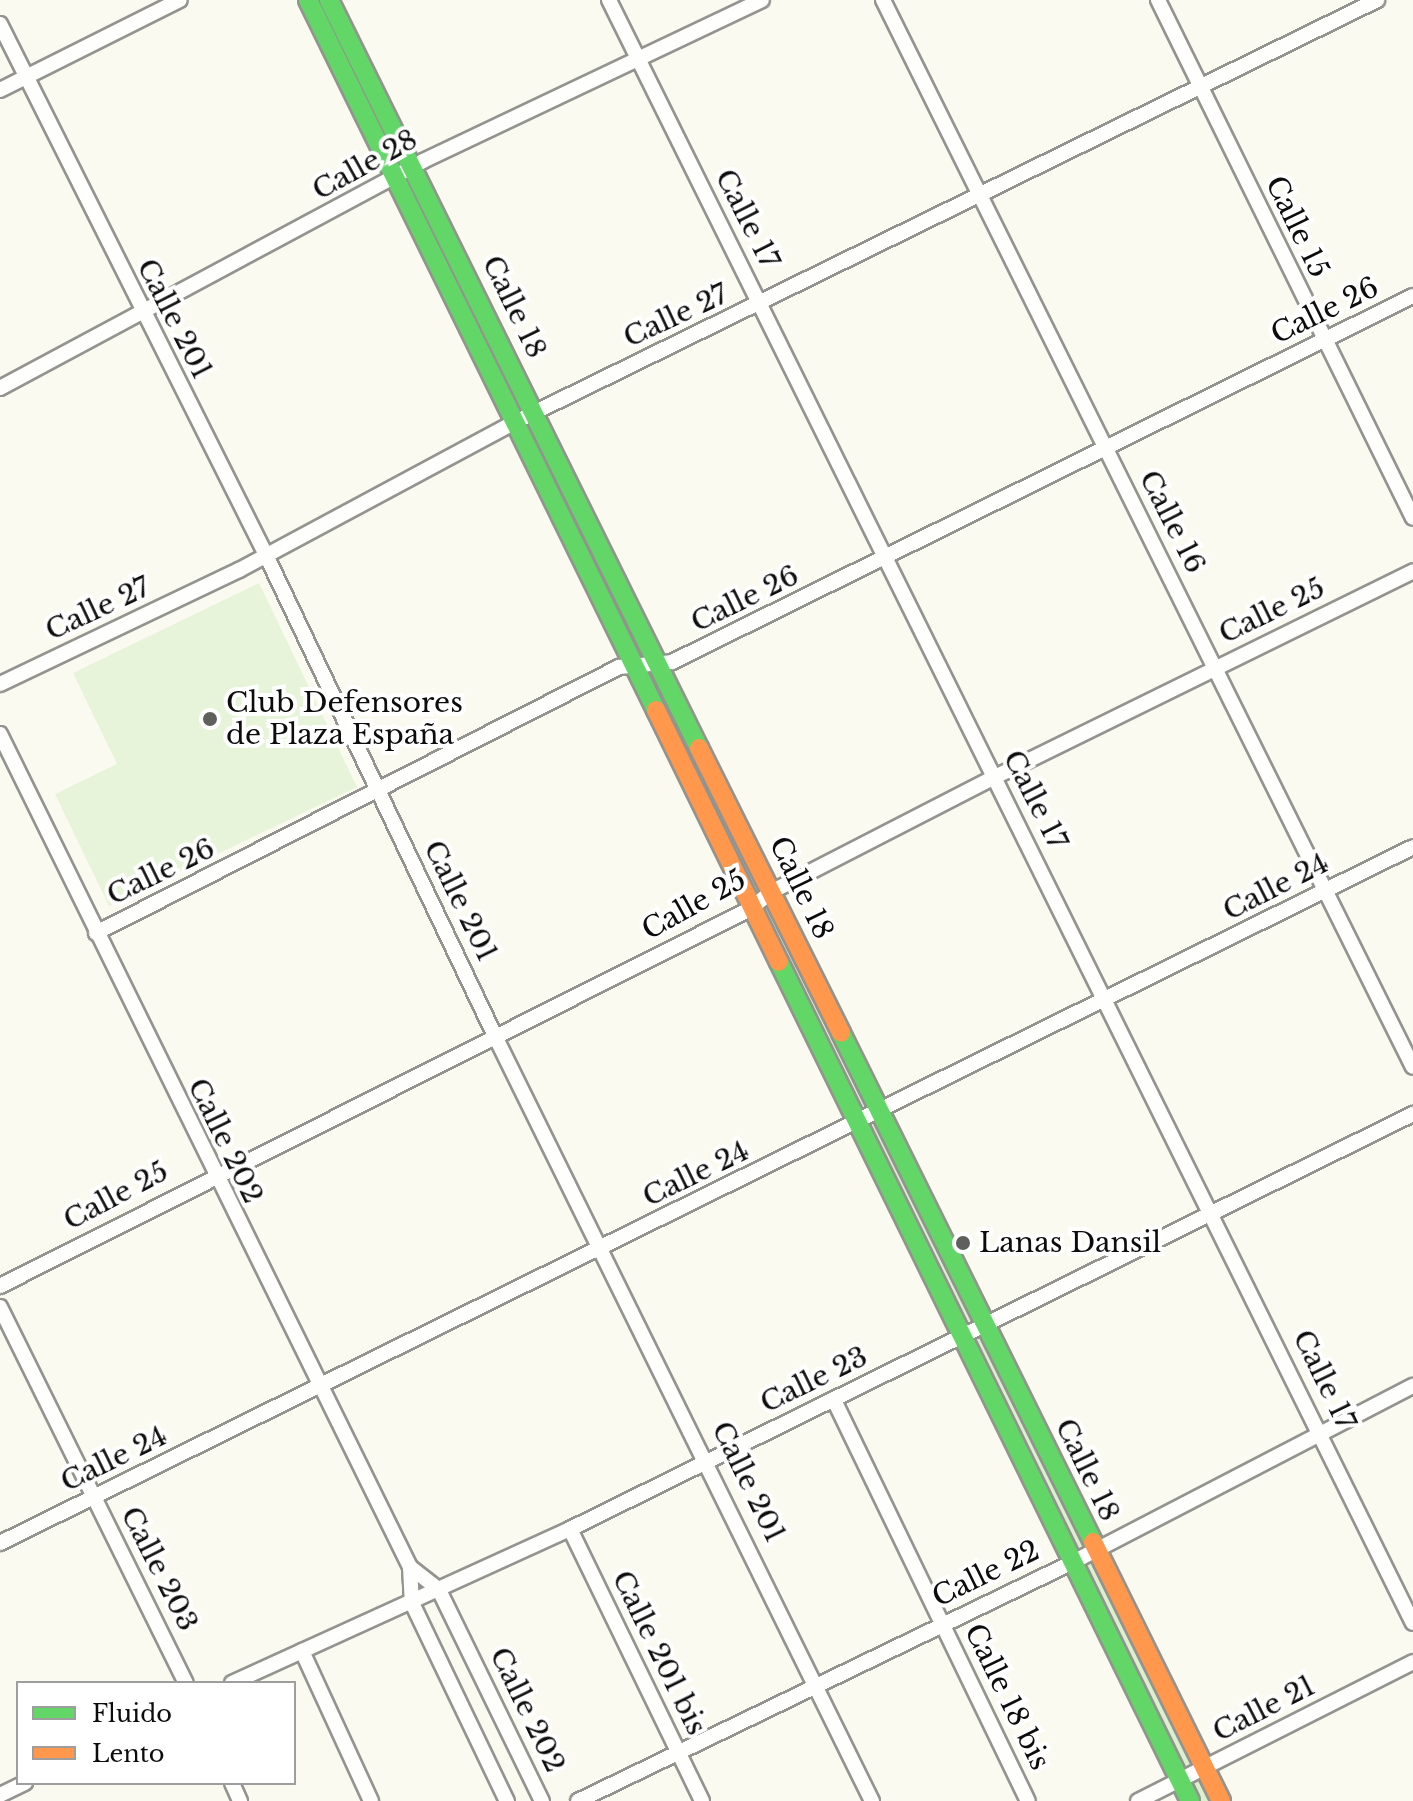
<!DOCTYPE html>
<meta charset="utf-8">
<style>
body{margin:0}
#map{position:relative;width:1413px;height:1801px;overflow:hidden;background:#fafaf0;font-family:"Libre Baskerville",serif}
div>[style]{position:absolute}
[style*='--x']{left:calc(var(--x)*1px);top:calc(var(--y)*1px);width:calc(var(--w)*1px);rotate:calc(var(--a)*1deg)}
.green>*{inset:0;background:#dcf0d0}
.pitch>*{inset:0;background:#e7f4d9}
.roads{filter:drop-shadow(2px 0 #93938f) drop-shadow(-2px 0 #93938f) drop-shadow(0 2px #93938f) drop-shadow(0 -2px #93938f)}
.street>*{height:14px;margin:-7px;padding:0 7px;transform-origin:7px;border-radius:7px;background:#fefefd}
.fast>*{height:18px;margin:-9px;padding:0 9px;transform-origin:9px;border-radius:9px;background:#63d668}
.slow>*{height:18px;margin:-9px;padding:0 9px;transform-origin:9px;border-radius:9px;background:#ff974d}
.dots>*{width:22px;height:22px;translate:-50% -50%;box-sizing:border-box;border:4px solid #fff;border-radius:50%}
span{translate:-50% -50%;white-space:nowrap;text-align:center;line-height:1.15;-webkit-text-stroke:8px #fff;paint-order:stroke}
.street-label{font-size:28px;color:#0c0c0c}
.poi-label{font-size:28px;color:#0c0c0c}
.left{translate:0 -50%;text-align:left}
.legend{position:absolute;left:16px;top:1681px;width:280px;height:104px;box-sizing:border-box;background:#fff;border:2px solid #9e9e9e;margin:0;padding:10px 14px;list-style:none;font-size:24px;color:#0c0c0c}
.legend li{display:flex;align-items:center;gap:16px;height:40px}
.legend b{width:40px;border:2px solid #9e9e9e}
</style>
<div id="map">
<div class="green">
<div style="clip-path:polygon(535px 412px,1221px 1801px,1190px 1801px,515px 422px)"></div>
</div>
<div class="pitch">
<div style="clip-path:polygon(259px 583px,357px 787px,109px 906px,55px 794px,117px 764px,73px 673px)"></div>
</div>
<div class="roads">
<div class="street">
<div style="--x:609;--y:0;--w:1811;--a:63.65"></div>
<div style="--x:883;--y:0;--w:1191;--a:63.59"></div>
<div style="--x:1158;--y:0;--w:577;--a:63.79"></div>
<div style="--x:0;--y:24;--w:594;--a:63.39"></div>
<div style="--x:266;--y:555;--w:533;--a:64.54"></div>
<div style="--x:495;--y:1036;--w:853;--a:63.77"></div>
<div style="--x:0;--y:90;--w:201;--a:-26.6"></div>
<div style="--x:0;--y:388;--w:480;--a:-28.2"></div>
<div style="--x:423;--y:161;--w:375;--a:-25.4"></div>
<div style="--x:0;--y:684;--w:265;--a:-25.5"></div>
<div style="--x:239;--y:570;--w:313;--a:-28.2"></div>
<div style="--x:515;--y:422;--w:960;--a:-26.08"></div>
<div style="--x:0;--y:734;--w:928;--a:63.79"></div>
<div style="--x:410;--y:1567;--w:36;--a:87"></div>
<div style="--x:412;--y:1603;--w:220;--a:64.4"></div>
<div style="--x:96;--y:933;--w:587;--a:-26.96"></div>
<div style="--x:619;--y:667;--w:53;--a:-5.4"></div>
<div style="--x:672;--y:662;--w:826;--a:-26.29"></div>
<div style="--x:0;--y:1286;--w:839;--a:-26.69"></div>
<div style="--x:750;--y:909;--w:27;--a:-39"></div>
<div style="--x:771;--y:892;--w:252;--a:-27.2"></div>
<div style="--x:995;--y:777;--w:466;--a:-26.2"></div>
<div style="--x:0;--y:1307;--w:419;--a:63.7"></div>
<div style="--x:834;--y:1400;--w:445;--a:64.2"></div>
<div style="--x:570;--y:1529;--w:302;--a:64.1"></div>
<div style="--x:0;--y:1543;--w:1575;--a:-26.22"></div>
<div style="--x:410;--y:1567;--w:37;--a:38"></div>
<div style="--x:439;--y:1590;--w:235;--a:64"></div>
<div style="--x:302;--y:1651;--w:165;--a:65.3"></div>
<div style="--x:232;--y:1683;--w:371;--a:-24.5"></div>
<div style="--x:570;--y:1529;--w:940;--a:-26.21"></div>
<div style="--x:232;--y:1783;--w:20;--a:66"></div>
<div style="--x:0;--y:1795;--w:28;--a:-26"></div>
<div style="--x:578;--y:1801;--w:550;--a:-25.77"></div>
<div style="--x:1073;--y:1562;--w:383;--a:-27.4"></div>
<div style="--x:1138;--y:1801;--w:308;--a:-26.8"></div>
</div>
<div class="fast">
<div style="--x:308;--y:0;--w:791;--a:63.89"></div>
<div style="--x:329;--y:0;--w:835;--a:63.68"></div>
<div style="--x:779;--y:962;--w:934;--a:63.9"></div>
<div style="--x:841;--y:1033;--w:568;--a:63.66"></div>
</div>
<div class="slow">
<div style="--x:656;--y:710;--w:280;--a:64"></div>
<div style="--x:699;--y:748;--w:318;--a:63.5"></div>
<div style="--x:1093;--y:1542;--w:289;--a:63.7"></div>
</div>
</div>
<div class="dots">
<div style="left:210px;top:719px;background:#5f5f5c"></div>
<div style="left:963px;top:1243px;background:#5f5f5c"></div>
</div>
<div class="street-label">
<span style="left:365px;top:165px;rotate:-29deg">Calle 28</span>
<span style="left:747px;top:219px;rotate:63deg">Calle 17</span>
<span style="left:1297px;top:227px;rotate:64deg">Calle 15</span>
<span style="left:514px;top:307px;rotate:64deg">Calle 18</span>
<span style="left:1325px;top:311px;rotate:-26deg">Calle 26</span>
<span style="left:676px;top:316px;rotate:-25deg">Calle 27</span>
<span style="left:174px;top:319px;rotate:63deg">Calle 201</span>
<span style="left:1172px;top:522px;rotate:63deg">Calle 16</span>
<span style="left:745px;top:599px;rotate:-26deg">Calle 26</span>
<span style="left:98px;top:609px;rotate:-25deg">Calle 27</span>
<span style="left:1272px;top:611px;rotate:-26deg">Calle 25</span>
<span style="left:1035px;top:800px;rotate:63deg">Calle 17</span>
<span style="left:161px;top:872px;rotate:-26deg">Calle 26</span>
<span style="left:1276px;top:887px;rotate:-27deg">Calle 24</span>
<span style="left:801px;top:888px;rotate:64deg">Calle 18</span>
<span style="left:460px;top:901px;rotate:64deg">Calle 201</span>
<span style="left:694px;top:905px;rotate:-29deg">Calle 25</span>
<span style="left:225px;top:1141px;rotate:64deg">Calle 202</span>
<span style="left:696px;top:1174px;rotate:-26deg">Calle 24</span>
<span style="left:116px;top:1196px;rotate:-28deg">Calle 25</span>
<span style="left:814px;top:1380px;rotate:-26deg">Calle 23</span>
<span style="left:1324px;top:1380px;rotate:64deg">Calle 17</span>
<span style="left:114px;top:1459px;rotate:-26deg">Calle 24</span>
<span style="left:1087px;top:1470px;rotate:64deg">Calle 18</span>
<span style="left:748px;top:1482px;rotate:64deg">Calle 201</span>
<span style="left:159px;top:1569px;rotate:63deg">Calle 203</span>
<span style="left:986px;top:1574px;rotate:-26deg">Calle 22</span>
<span style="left:659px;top:1653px;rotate:64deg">Calle 201 bis</span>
<span style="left:1007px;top:1697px;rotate:64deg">Calle 18 bis</span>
<span style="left:1264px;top:1709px;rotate:-27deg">Calle 21</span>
<span style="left:527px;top:1710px;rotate:64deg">Calle 202</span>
</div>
<div class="poi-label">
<span class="left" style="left:226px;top:719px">Club Defensores<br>de Plaza España</span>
<span class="left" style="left:979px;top:1243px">Lanas Dansil</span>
</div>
<ul class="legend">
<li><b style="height:10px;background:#63d668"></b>Fluido</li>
<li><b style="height:10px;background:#ff974d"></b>Lento</li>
</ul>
</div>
